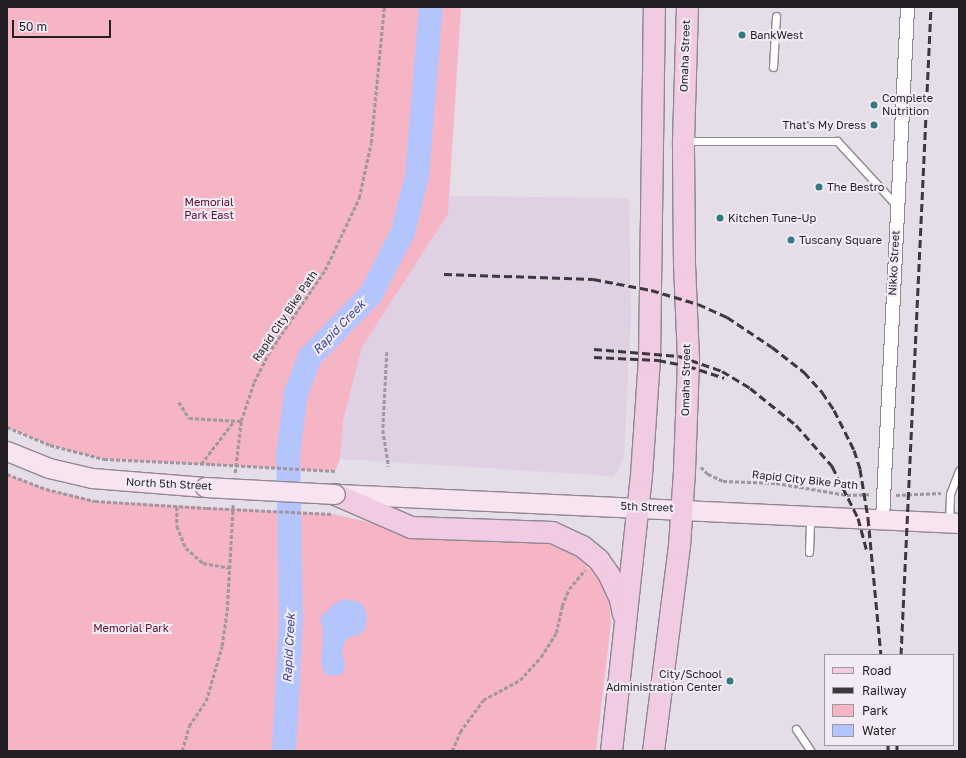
<!DOCTYPE html>
<style>
body{margin:0}
#map{position:relative;width:966px;height:758px;overflow:hidden;background:#e5dde8;font-family:"Golos Text",sans-serif}
div>[style]{position:absolute}
[style*='--x']{left:calc(var(--x)*1px);top:calc(var(--y)*1px);width:calc(var(--w)*1px);rotate:calc(var(--a)*1deg)}
.built>*{inset:0;background:#dfd1e3}
.green>*{inset:0;background:#f6b5c5}
.water>*{inset:0;background:#b4c5fd}
.river>*{height:24px;margin:-12px;padding:0 12px;transform-origin:12px;border-radius:12px;background:#b4c5fd}
.path>*{height:2.5px;margin-top:-1.25px;transform-origin:0;background:repeating-linear-gradient(90deg,#9e97a0 0 4px,transparent 0 6px)}
.roads{filter:drop-shadow(1px 0 #8f8791) drop-shadow(-1px 0 #8f8791) drop-shadow(0 1px #8f8791) drop-shadow(0 -1px #8f8791)}
.lane>*{height:7px;margin:-3.5px;padding:0 3.5px;transform-origin:3.5px;border-radius:3.5px;background:#fff}
.street>*{height:13px;margin:-6.5px;padding:0 6.5px;transform-origin:6.5px;border-radius:6.5px;background:#fff}
.secondary>*{height:19px;margin:-9.5px;padding:0 9.5px;transform-origin:9.5px;border-radius:9.5px;background:#f8e4f1}
.primary>*{height:21px;margin:-10.5px;padding:0 10.5px;transform-origin:10.5px;border-radius:10.5px;background:#f1cae3}
.rail>*{height:3px;margin-top:-1.5px;transform-origin:0;background:repeating-linear-gradient(90deg,#3c383d 0 8px,transparent 0 12px)}
.path-bridge>*{height:2.5px;margin-top:-1.25px;transform-origin:0;background:repeating-linear-gradient(90deg,#9e97a0 0 4px,transparent 0 6px)}
.bridges{filter:drop-shadow(1px 0 #8f8791) drop-shadow(-1px 0 #8f8791) drop-shadow(0 1px #8f8791) drop-shadow(0 -1px #8f8791)}
.secondary-bridge>*{height:19px;margin:-9.5px;padding:0 9.5px;transform-origin:9.5px;border-radius:9.5px;background:#f8e4f1}
.dots>*{width:11px;height:11px;translate:-50% -50%;box-sizing:border-box;border:2px solid #f2eaf5;border-radius:50%}
span{translate:-50% -50%;white-space:nowrap;text-align:center;line-height:1.15;-webkit-text-stroke:4px #f2eaf5;paint-order:stroke}
.poi-label{font-size:11px;color:#221e23}
.left{translate:0 -50%;text-align:left}
.right{translate:-100% -50%;text-align:right}
.street-label{font-size:11px;color:#221e23}
.park-label{font-size:11px;color:#58102b}
.water-label{font-size:12px;color:#384898;font-style:italic}
.frame{position:absolute;inset:0;border:8px solid #221e23;pointer-events:none}
.legend{position:absolute;left:824px;top:654px;width:130px;height:92px;box-sizing:border-box;background:#f2eaf5;border:1px solid #9f98a1;margin:0;padding:5px 7px;list-style:none;font-size:12px;color:#221e23}
.legend li{display:flex;align-items:center;gap:8px;height:20px}
.legend b{width:20px;border:1px solid #9f98a1}
.scale{position:absolute;left:12px;top:20px;width:99px;height:18px;box-sizing:border-box;border:2px solid #221e23;border-top:0;padding-left:5px;font-size:12px;line-height:14px;white-space:nowrap;color:#221e23;-webkit-text-stroke:3px #f2eaf5;paint-order:stroke}
</style>
<div id="map">
<div class="built">
<div style="clip-path:polygon(449px 196px,629px 198px,631px 312px,624px 456px,618px 471px,613px 476px,340px 459px,343px 422px,362px 347px,448px 214px)"></div>
</div>
<div class="green">
<div style="clip-path:polygon(7px 7px,461px 7px,448px 214px,362px 347px,343px 421px,340px 459px,335px 471px,104px 459px,50px 445px,7px 427px)"></div>
<div style="clip-path:polygon(7px 474px,46px 489px,95px 501px,333px 514px,390px 527px,556px 544px,583px 558px,588px 568px,601px 575px,609px 600px,611px 623px,596px 751px,7px 751px)"></div>
</div>
<div class="water">
<div style="clip-path:polygon(344px 599px,359px 602px,363px 605px,367px 615px,366px 626px,362px 633px,350px 637px,344px 642px,342px 655px,345px 661px,344px 671px,340px 675px,329px 675px,325px 674px,321px 666px,323px 630px,320px 618px,334px 604px)"></div>
</div>
<div class="river">
<div style="--x:284;--y:751;--w:130;--a:-86.9"></div>
<div style="--x:291;--y:621;--w:166;--a:-91"></div>
<div style="--x:288;--y:455;--w:63;--a:-82.6"></div>
<div style="--x:296;--y:393;--w:39;--a:-69"></div>
<div style="--x:310;--y:357;--w:88;--a:-45.9"></div>
<div style="--x:371;--y:294;--w:70;--a:-62.7"></div>
<div style="--x:403;--y:232;--w:58;--a:-76"></div>
<div style="--x:417;--y:176;--w:170;--a:-85.3"></div>
</div>
<div class="path">
<div style="--x:387;--y:352;--w:78;--a:92.9"></div>
<div style="--x:383;--y:430;--w:37;--a:81"></div>
<div style="--x:179;--y:402;--w:19;--a:58"></div>
<div style="--x:189;--y:418;--w:52;--a:3.3"></div>
<div style="--x:7;--y:427;--w:47;--a:22.7"></div>
<div style="--x:50;--y:445;--w:56;--a:14.5"></div>
<div style="--x:104;--y:459;--w:107;--a:2.7"></div>
<div style="--x:201;--y:464;--w:54;--a:-52.5"></div>
<div style="--x:701;--y:467;--w:10;--a:45"></div>
<div style="--x:708;--y:474;--w:17;--a:25"></div>
<div style="--x:723;--y:481;--w:53;--a:2.2"></div>
<div style="--x:776;--y:483;--w:72;--a:9.6"></div>
<div style="--x:847;--y:495;--w:24;--a:-2"></div>
<div style="--x:235;--y:473;--w:52;--a:-83.4"></div>
<div style="--x:241;--y:421;--w:41;--a:-71.6"></div>
<div style="--x:254;--y:382;--w:31;--a:-63"></div>
<div style="--x:268;--y:354;--w:102;--a:-55.8"></div>
<div style="--x:325;--y:270;--w:80;--a:-64.7"></div>
<div style="--x:359;--y:198;--w:56;--a:-77.7"></div>
<div style="--x:371;--y:143;--w:137;--a:-84.5"></div>
<div style="--x:7;--y:474;--w:42;--a:21"></div>
<div style="--x:46;--y:489;--w:50;--a:13.8"></div>
<div style="--x:95;--y:501;--w:112;--a:3.6"></div>
<div style="--x:896;--y:495;--w:45;--a:-2.5"></div>
<div style="--x:177;--y:507;--w:19;--a:90"></div>
<div style="--x:177;--y:526;--w:24;--a:68"></div>
<div style="--x:186;--y:548;--w:23;--a:41"></div>
<div style="--x:203;--y:563;--w:27;--a:10"></div>
<div style="--x:182;--y:751;--w:26;--a:-74"></div>
<div style="--x:189;--y:726;--w:30;--a:-56"></div>
<div style="--x:206;--y:701;--w:57;--a:-73.8"></div>
<div style="--x:222;--y:646;--w:35;--a:-82"></div>
<div style="--x:227;--y:611;--w:107;--a:-86.8"></div>
<div style="--x:452;--y:751;--w:21;--a:-67"></div>
<div style="--x:460;--y:732;--w:39;--a:-54"></div>
<div style="--x:483;--y:700;--w:42;--a:-28.4"></div>
<div style="--x:520;--y:680;--w:31;--a:-48"></div>
<div style="--x:541;--y:657;--w:28;--a:-58"></div>
<div style="--x:556;--y:633;--w:28;--a:-77"></div>
<div style="--x:562;--y:606;--w:18;--a:-68"></div>
<div style="--x:569;--y:589;--w:25;--a:-50"></div>
</div>
<div class="roads">
<div class="lane">
<div style="--x:773;--y:67;--w:51;--a:-86.6"></div>
<div style="--x:685;--y:141;--w:152;--a:0"></div>
<div style="--x:837;--y:141;--w:88;--a:47.3"></div>
<div style="--x:949;--y:523;--w:29;--a:-88"></div>
<div style="--x:950;--y:494;--w:25;--a:-69"></div>
<div style="--x:809;--y:552;--w:34;--a:-88"></div>
<div style="--x:796;--y:729;--w:27;--a:56"></div>
</div>
<div class="street">
<div style="--x:882;--y:519;--w:513;--a:-87.2"></div>
</div>
<div class="secondary">
<div style="--x:7;--y:451;--w:45;--a:22"></div>
<div style="--x:49;--y:468;--w:44;--a:13.1"></div>
<div style="--x:92;--y:478;--w:113;--a:4.6"></div>
<div style="--x:338;--y:494;--w:622;--a:2.67"></div>
</div>
<div class="primary">
<div style="--x:335;--y:494;--w:83;--a:23.5"></div>
<div style="--x:411;--y:527;--w:141;--a:2"></div>
<div style="--x:552;--y:532;--w:33;--a:25"></div>
<div style="--x:582;--y:546;--w:21;--a:39"></div>
<div style="--x:598;--y:559;--w:19;--a:55"></div>
<div style="--x:609;--y:575;--w:26;--a:65"></div>
<div style="--x:620;--y:599;--w:15;--a:79"></div>
<div style="--x:611;--y:751;--w:278;--a:-83.8"></div>
<div style="--x:641;--y:475;--w:116;--a:-86.1"></div>
<div style="--x:649;--y:359;--w:352;--a:-89.2"></div>
<div style="--x:653;--y:751;--w:207;--a:-82.8"></div>
<div style="--x:679;--y:546;--w:76;--a:-86.2"></div>
<div style="--x:684;--y:470;--w:111;--a:-87.9"></div>
<div style="--x:688;--y:359;--w:95;--a:-92.4"></div>
<div style="--x:684;--y:264;--w:123;--a:-90.5"></div>
<div style="--x:683;--y:141;--w:134;--a:-88.3"></div>
</div>
</div>
<div class="rail">
<div style="--x:444;--y:274;--w:149;--a:1.9"></div>
<div style="--x:593;--y:279;--w:59;--a:10.7"></div>
<div style="--x:651;--y:290;--w:49;--a:16.6"></div>
<div style="--x:698;--y:304;--w:32;--a:24"></div>
<div style="--x:727;--y:317;--w:54;--a:33.7"></div>
<div style="--x:772;--y:347;--w:41;--a:38"></div>
<div style="--x:804;--y:372;--w:27;--a:48"></div>
<div style="--x:822;--y:392;--w:22;--a:56"></div>
<div style="--x:834;--y:410;--w:45;--a:63.4"></div>
<div style="--x:854;--y:450;--w:20;--a:72"></div>
<div style="--x:860;--y:469;--w:50;--a:80.7"></div>
<div style="--x:868;--y:518;--w:138;--a:84.6"></div>
<div style="--x:594;--y:349;--w:85;--a:4.7"></div>
<div style="--x:679;--y:356;--w:46;--a:19.2"></div>
<div style="--x:722;--y:371;--w:33;--a:31"></div>
<div style="--x:750;--y:388;--w:59;--a:38.8"></div>
<div style="--x:796;--y:425;--w:55;--a:48.7"></div>
<div style="--x:832;--y:466;--w:58;--a:63.4"></div>
<div style="--x:858;--y:518;--w:34;--a:75"></div>
<div style="--x:594;--y:357;--w:64;--a:2.7"></div>
<div style="--x:658;--y:360;--w:31;--a:11"></div>
<div style="--x:688;--y:366;--w:38;--a:18"></div>
<div style="--x:901;--y:655;--w:649;--a:-87.35"></div>
<div style="--x:888;--y:745;--w:6;--a:90"></div>
<div style="--x:897;--y:751;--w:6;--a:-90"></div>
</div>
<div class="path-bridge">
<div style="--x:211;--y:464;--w:124;--a:3.2"></div>
<div style="--x:207;--y:508;--w:126;--a:2.7"></div>
</div>
<div class="bridges">
<div class="secondary-bridge">
<div style="--x:205;--y:487;--w:130;--a:3.1"></div>
</div>
</div>
<div class="dots">
<div style="left:742px;top:35px;background:#317a80"></div>
<div style="left:874px;top:105px;background:#317a80"></div>
<div style="left:874px;top:125px;background:#317a80"></div>
<div style="left:819px;top:187px;background:#317a80"></div>
<div style="left:720px;top:218px;background:#317a80"></div>
<div style="left:791px;top:240px;background:#317a80"></div>
<div style="left:730px;top:681px;background:#317a80"></div>
</div>
<div class="poi-label">
<span class="left" style="left:750px;top:35px">BankWest</span>
<span class="left" style="left:882px;top:105px">Complete<br>Nutrition</span>
<span class="right" style="left:866px;top:125px">That's My Dress</span>
<span class="left" style="left:827px;top:187px">The Bestro</span>
<span class="left" style="left:728px;top:218px">Kitchen Tune-Up</span>
<span class="left" style="left:799px;top:240px">Tuscany Square</span>
<span class="right" style="left:722px;top:681px">City/School<br>Administration Center</span>
</div>
<div class="street-label">
<span style="left:685px;top:56px;rotate:-88deg">Omaha Street</span>
<span style="left:894px;top:263px;rotate:-87deg">Nikko Street</span>
<span style="left:285px;top:316px;rotate:-56deg">Rapid City Bike Path</span>
<span style="left:686px;top:380px;rotate:-89deg">Omaha Street</span>
<span style="left:805px;top:480px;rotate:6deg">Rapid City Bike Path</span>
<span style="left:169px;top:484px;rotate:3deg">North 5th Street</span>
<span style="left:647px;top:507px;rotate:2deg">5th Street</span>
</div>
<div class="park-label">
<span style="left:209px;top:209px">Memorial<br>Park East</span>
<span style="left:131px;top:628px">Memorial Park</span>
</div>
<div class="water-label">
<span style="left:339px;top:327px;rotate:-46deg">Rapid Creek</span>
<span style="left:289px;top:648px;rotate:-87deg">Rapid Creek</span>
</div>
<div class="frame"></div>
<ul class="legend">
<li><b style="height:5px;background:#f1cae3"></b>Road</li>
<li><b style="height:5px;background:#3c383d"></b>Railway</li>
<li><b style="height:11px;background:#f6b5c5"></b>Park</li>
<li><b style="height:11px;background:#b4c5fd"></b>Water</li>
</ul>
<div class="scale">50 m</div>
</div>
